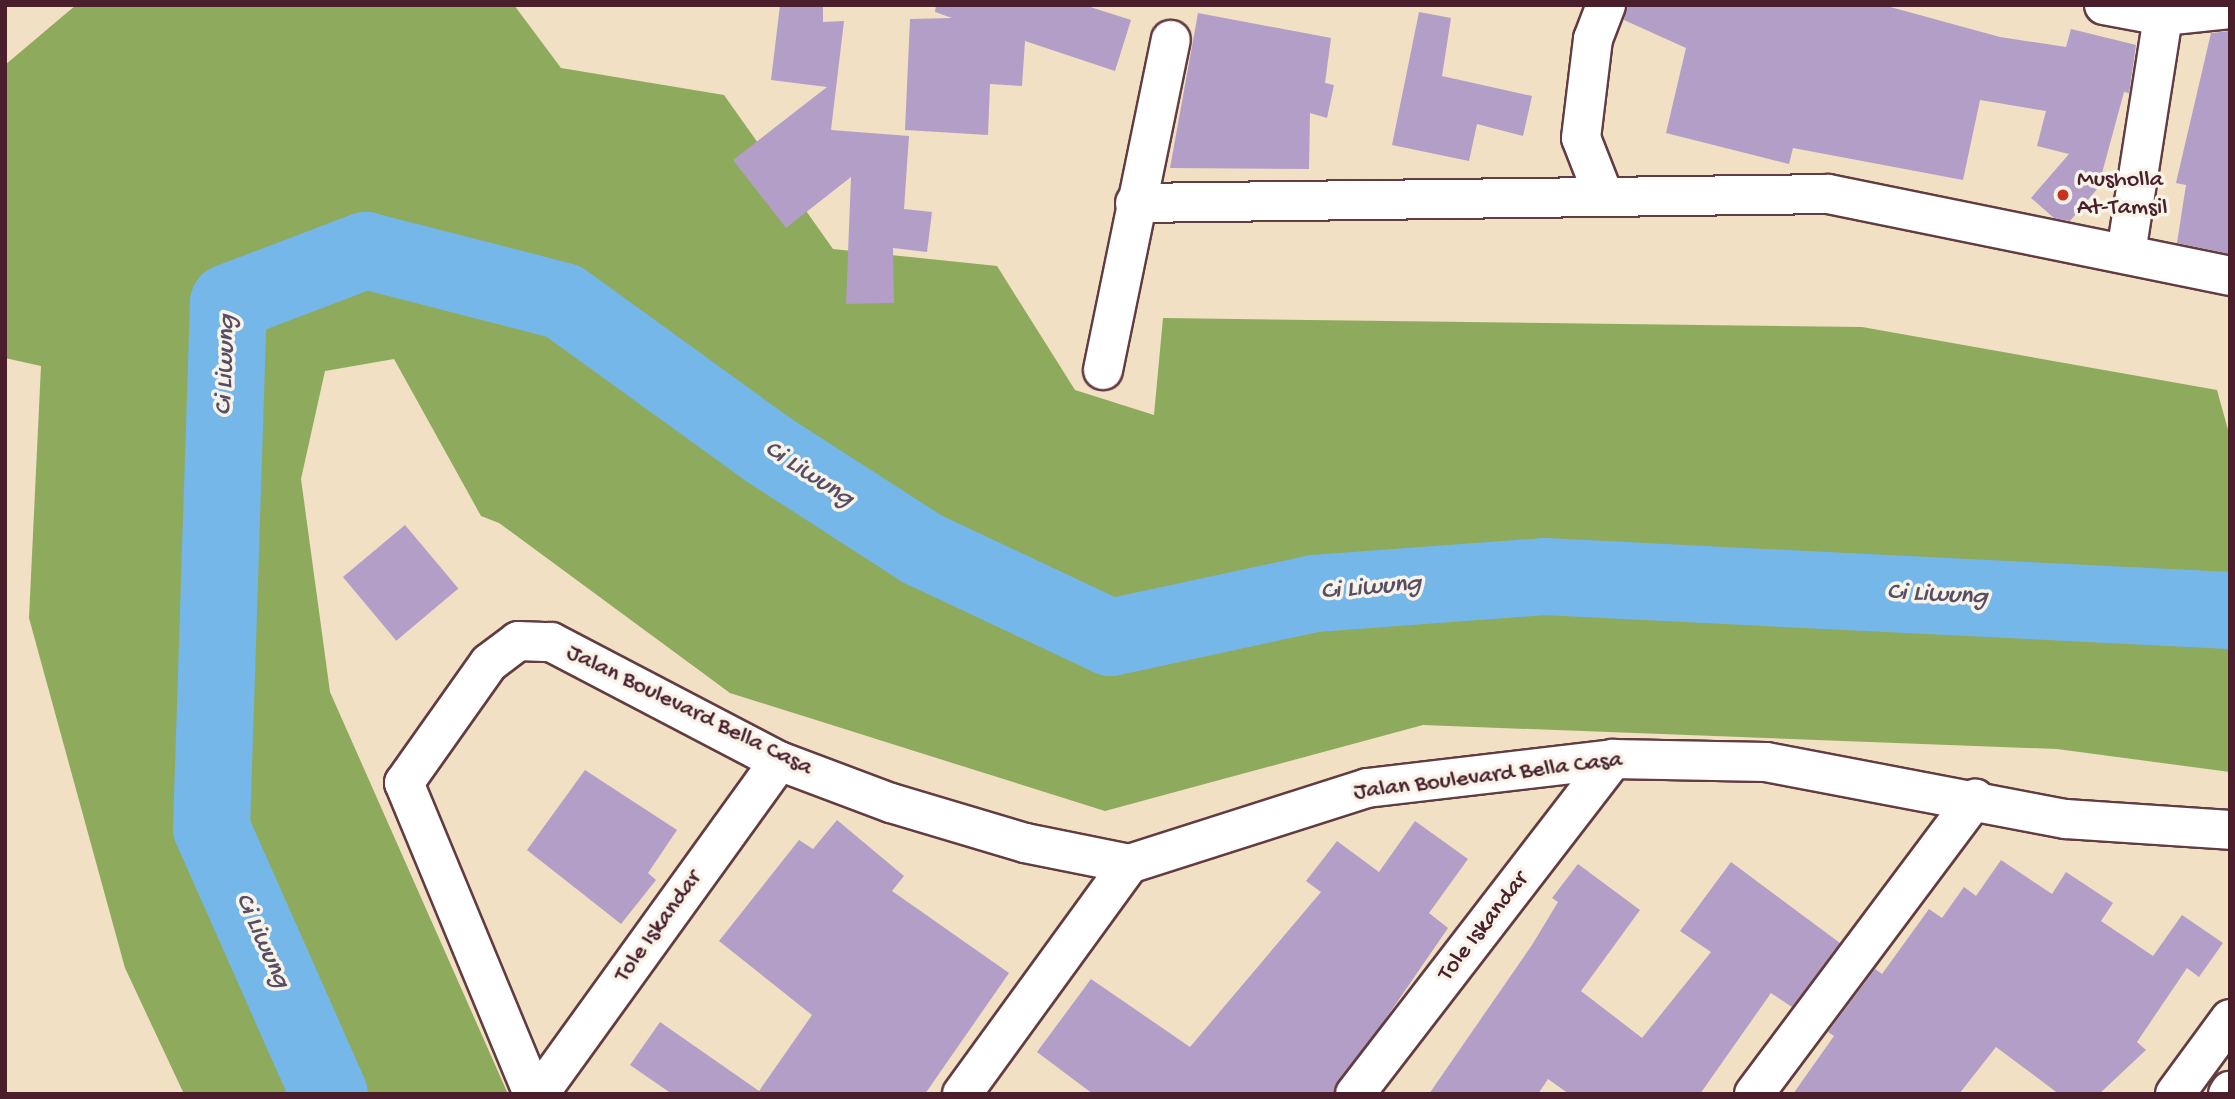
<!DOCTYPE html>
<style>
body{margin:0}
#map{position:relative;width:2235px;height:1099px;overflow:hidden;background:#f1e0c3;font-family:"Gochi Hand",sans-serif}
div>[style]{position:absolute}
[style*='--x']{left:calc(var(--x)*1px);top:calc(var(--y)*1px);width:calc(var(--w)*1px);rotate:calc(var(--a)*1deg)}
.forest>*{inset:0;background:#8daa5d}
.river>*{height:77px;margin:-38.5px;padding:0 38.5px;transform-origin:38.5px;border-radius:38.5px;background:#76b7ea}
.building>*{inset:0;background:#b29ec7;transform-origin:0 0}
.roads{filter:drop-shadow(2px 0 #633c42) drop-shadow(-2px 0 #633c42) drop-shadow(0 2px #633c42) drop-shadow(0 -2px #633c42)}
.minor>*{height:38px;margin:-19px;padding:0 19px;transform-origin:19px;border-radius:19px;background:#fff}
.dots>*{width:19px;height:19px;translate:-50% -50%;box-sizing:border-box;border:4px solid #f7f3e8;border-radius:50%}
span{translate:-50% -50%;white-space:nowrap;text-align:center;line-height:1.15;-webkit-text-stroke:7px #f7f3e8;paint-order:stroke}
.poi-label{font-size:24px;color:#4a1f2b}
.left{translate:0 -50%;text-align:left}
.street-label{font-size:24px;color:#4a1f2b}
.water-label{font-size:26px;color:#574d64;font-style:italic}
.frame{position:absolute;inset:0;border:7px solid #4a1f2b;pointer-events:none}
</style>
<div id="map">
<div class="forest">
<div style="clip-path:polygon(76px 5px,514px 5px,561px 68px,724px 95px,833px 249px,997px 266px,1075px 390px,1154px 415px,1163px 318px,1862px 327px,2217px 390px,2230px 437px,2230px 772px,2057px 749px,1423px 725px,1105px 811px,730px 693px,499px 523px,481px 516px,394px 359px,325px 371px,301px 479px,330px 692px,508px 1094px,184px 1094px,125px 968px,29px 618px,41px 366px,5px 358px,5px 65px)"></div>
</div>
<div class="river">
<div style="--x:329;--y:1094;--w:291;--a:-113.9"></div>
<div style="--x:211;--y:828;--w:526;--a:-88.15"></div>
<div style="--x:228;--y:302;--w:147;--a:-20.8"></div>
<div style="--x:365;--y:250;--w:204;--a:14.4"></div>
<div style="--x:563;--y:301;--w:251;--a:35.9"></div>
<div style="--x:766;--y:448;--w:187;--a:32.8"></div>
<div style="--x:923;--y:549;--w:207;--a:25.2"></div>
<div style="--x:1110;--y:637;--w:209;--a:-12.2"></div>
<div style="--x:1314;--y:593;--w:231;--a:-4.2"></div>
<div style="--x:1544;--y:576;--w:687;--a:2.84"></div>
</div>
<div class="building">
<div style="clip-path:polygon(780px 5px,823px 5px,823px 22px,844px 21px,831px 130px,909px 136px,904px 209px,932px 212px,927px 252px,893px 248px,894px 303px,846px 304px,851px 177px,786px 228px,733px 160px,827px 87px,771px 80px)"></div>
<div style="clip-path:polygon(936px 5px,1084px 5px,1131px 20px,1115px 71px,1025px 41px,1022px 86px,990px 84px,988px 135px,905px 130px,910px 19px,952px 18px,935px 12px)"></div>
<div style="clip-path:polygon(1627px 5px,1883px 5px,2000px 37px,2066px 47px,2071px 29px,2136px 45px,2129px 93px,2124px 92px,2098px 188px,2070px 221px,2054px 218px,2031px 198px,2069px 154px,2037px 146px,2046px 111px,1980px 100px,1963px 180px,1793px 148px,1789px 164px,1666px 133px,1686px 48px,1624px 20px)"></div>
<div style="clip-path:polygon(1419px 12px,1451px 18px,1442px 76px,1532px 96px,1523px 136px,1477px 124px,1469px 161px,1392px 145px)"></div>
<div style="clip-path:polygon(1198px 13px,1331px 38px,1325px 83px,1334px 85px,1327px 118px,1310px 113px,1309px 169px,1170px 168px)"></div>
<div style="clip-path:polygon(2230px 31px,2230px 254px,2177px 243px,2186px 185px,2176px 183px,2211px 33px)"></div>
<div style="left:405px;top:525px;width:83px;height:81px;rotate:50deg"></div>
<div style="clip-path:polygon(585px 770px,677px 830px,648px 873px,656px 880px,621px 924px,527px 850px)"></div>
<div style="clip-path:polygon(837px 820px,904px 876px,892px 891px,1009px 973px,925px 1094px,672px 1094px,630px 1065px,660px 1022px,759px 1091px,812px 1015px,719px 941px,799px 840px,813px 849px)"></div>
<div style="clip-path:polygon(1415px 821px,1468px 859px,1429px 913px,1448px 928px,1334px 1094px,1093px 1094px,1037px 1052px,1091px 979px,1190px 1047px,1321px 892px,1306px 881px,1337px 841px,1379px 872px)"></div>
<div style="clip-path:polygon(2001px 860px,2052px 894px,2066px 872px,2113px 903px,2101px 921px,2153px 956px,2182px 915px,2223px 943px,2199px 977px,2187px 968px,2137px 1042px,2146px 1050px,2099px 1094px,2059px 1094px,1996px 1047px,1959px 1094px,1793px 1094px,1834px 1036px,1828px 1032px,1875px 969px,1882px 974px,1929px 909px,1942px 918px,1964px 887px,1976px 896px)"></div>
<div style="clip-path:polygon(1731px 862px,1840px 943px,1792px 1007px,1771px 993px,1700px 1094px,1569px 1094px,1548px 1079px,1538px 1094px,1429px 1094px,1532px 945px,1558px 902px,1552px 898px,1578px 864px,1640px 910px,1581px 991px,1642px 1038px,1711px 952px,1680px 931px)"></div>
</div>
<div class="roads">
<div class="minor">
<div style="--x:2104;--y:5;--w:60;--a:10.6"></div>
<div style="--x:2163;--y:16;--w:67;--a:-6"></div>
<div style="--x:1603;--y:194;--w:60;--a:-111.4"></div>
<div style="--x:1581;--y:138;--w:100;--a:-83.1"></div>
<div style="--x:1593;--y:39;--w:36;--a:-69"></div>
<div style="--x:1135;--y:203;--w:693;--a:-0.74"></div>
<div style="--x:1828;--y:194;--w:410;--a:11.5"></div>
<div style="--x:2126;--y:253;--w:240;--a:-81.1"></div>
<div style="--x:1103;--y:370;--w:337;--a:-78.4"></div>
<div style="--x:533;--y:1094;--w:337;--a:-112.5"></div>
<div style="--x:404;--y:783;--w:147;--a:-54.7"></div>
<div style="--x:489;--y:663;--w:36;--a:-37"></div>
<div style="--x:518;--y:641;--w:33;--a:2"></div>
<div style="--x:551;--y:642;--w:257;--a:27.6"></div>
<div style="--x:779;--y:761;--w:120;--a:20.6"></div>
<div style="--x:891;--y:803;--w:140;--a:16.6"></div>
<div style="--x:1025;--y:843;--w:106;--a:11.4"></div>
<div style="--x:1129;--y:864;--w:250;--a:-17.7"></div>
<div style="--x:1367;--y:788;--w:248;--a:-6.7"></div>
<div style="--x:1613;--y:759;--w:153;--a:1.1"></div>
<div style="--x:1766;--y:762;--w:305;--a:10.8"></div>
<div style="--x:2066;--y:819;--w:164;--a:3.8"></div>
<div style="--x:539;--y:1094;--w:410;--a:-54.2"></div>
<div style="--x:962;--y:1094;--w:284;--a:-54"></div>
<div style="--x:1355;--y:1094;--w:423;--a:-52.4"></div>
<div style="--x:1754;--y:1094;--w:369;--a:-53.2"></div>
<div style="--x:2175;--y:1094;--w:93;--a:-53.7"></div>
<div style="--x:2228;--y:1094;--w:4;--a:-56"></div>
</div>
</div>
<div class="dots">
<div style="left:2063px;top:195px;background:#c8321e"></div>
</div>
<div class="poi-label">
<span class="left" style="left:2077px;top:195px">Musholla<br>At-Tamsil</span>
</div>
<div class="street-label">
<span style="left:689px;top:711px;rotate:26deg">Jalan Boulevard Bella Casa</span>
<span style="left:1488px;top:777px;rotate:-7deg">Jalan Boulevard Bella Casa</span>
<span style="left:659px;top:927px;rotate:-54deg">Tole Iskandar</span>
<span style="left:1484px;top:927px;rotate:-52deg">Tole Iskandar</span>
</div>
<div class="water-label">
<span style="left:227px;top:365px;rotate:-88deg">Ci Liwung</span>
<span style="left:808px;top:475px;rotate:33deg">Ci Liwung</span>
<span style="left:1371px;top:589px;rotate:-5deg">Ci Liwung</span>
<span style="left:1937px;top:596px;rotate:3deg">Ci Liwung</span>
<span style="left:261px;top:941px;rotate:66deg">Ci Liwung</span>
</div>
<div class="frame"></div>
</div>
